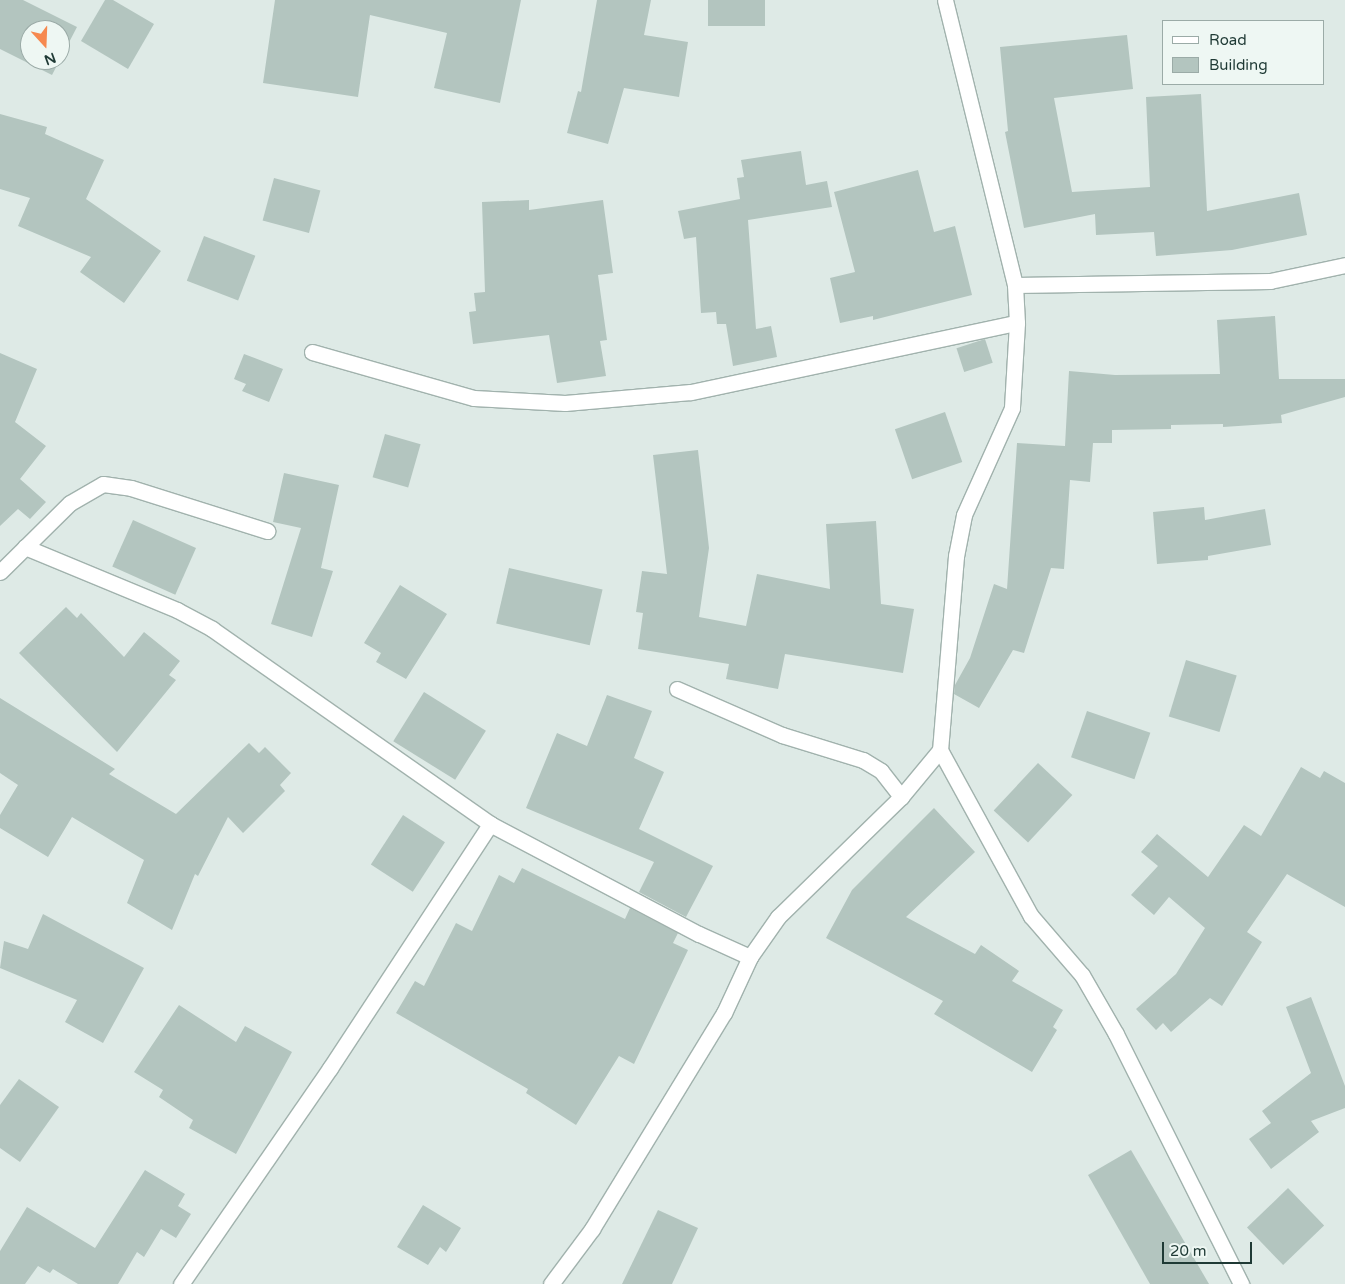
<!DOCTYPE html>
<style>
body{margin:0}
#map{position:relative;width:1345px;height:1284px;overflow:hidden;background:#deeae6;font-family:"Varela Round",sans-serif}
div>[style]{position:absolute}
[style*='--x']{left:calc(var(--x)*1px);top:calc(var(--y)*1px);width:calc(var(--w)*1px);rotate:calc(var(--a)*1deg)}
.building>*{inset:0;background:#b3c5bf;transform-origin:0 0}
.roads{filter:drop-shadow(1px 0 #a1b2ad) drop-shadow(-1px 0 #a1b2ad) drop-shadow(0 1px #a1b2ad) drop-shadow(0 -1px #a1b2ad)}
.minor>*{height:15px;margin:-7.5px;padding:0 7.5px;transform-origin:7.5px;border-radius:7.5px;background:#fff}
span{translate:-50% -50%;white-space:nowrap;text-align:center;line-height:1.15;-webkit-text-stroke:4px #eef7f3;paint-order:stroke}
.legend{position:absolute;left:1162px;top:20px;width:162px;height:65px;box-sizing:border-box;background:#eef7f3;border:1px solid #9baba7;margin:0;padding:6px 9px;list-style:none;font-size:15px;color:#1f3a35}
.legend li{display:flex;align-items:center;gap:10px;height:25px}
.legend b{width:25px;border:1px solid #9baba7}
.north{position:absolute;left:20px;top:20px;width:50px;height:50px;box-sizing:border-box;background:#eef7f3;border:1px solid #9baba7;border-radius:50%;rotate:160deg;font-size:14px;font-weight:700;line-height:20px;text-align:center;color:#1f3a35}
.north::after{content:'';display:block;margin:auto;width:18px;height:22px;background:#f68950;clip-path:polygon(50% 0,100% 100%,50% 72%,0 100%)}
.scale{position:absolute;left:1162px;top:1242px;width:90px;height:22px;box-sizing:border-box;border:2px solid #1f3a35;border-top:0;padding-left:6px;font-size:15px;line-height:18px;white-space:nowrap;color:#1f3a35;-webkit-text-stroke:4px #eef7f3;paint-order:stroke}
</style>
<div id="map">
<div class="building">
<div style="clip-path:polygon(evenodd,0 0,23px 0,77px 27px,52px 75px,0 49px,0 0,30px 30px,60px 30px,60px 60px,30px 60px,30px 30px)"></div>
<div style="clip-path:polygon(105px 0,113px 0,154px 24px,128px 69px,81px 41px)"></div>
<div style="clip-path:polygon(275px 0,521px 0,500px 103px,434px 88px,447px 33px,370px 15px,358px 97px,263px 83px)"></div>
<div style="clip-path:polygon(597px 0,651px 0,644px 35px,688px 42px,679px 97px,624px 88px,608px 144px,567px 133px,578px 91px,581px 92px)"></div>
<div style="left:708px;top:0;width:57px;height:26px"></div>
<div style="clip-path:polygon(1127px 35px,1133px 89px,1054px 98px,1072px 192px,1150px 187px,1146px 97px,1201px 94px,1207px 211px,1299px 193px,1307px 235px,1232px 250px,1156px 256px,1154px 232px,1096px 235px,1095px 214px,1024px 228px,1005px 132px,1008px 131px,1000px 47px)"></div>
<div style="clip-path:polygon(0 114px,47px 127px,45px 134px,104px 160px,86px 199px,161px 251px,124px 303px,80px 272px,91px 257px,18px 226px,30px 198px,0 189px)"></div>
<div style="clip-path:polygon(801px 151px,806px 185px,827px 181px,832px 207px,748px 220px,756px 329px,771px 326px,777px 357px,733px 366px,726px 324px,717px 324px,716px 312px,701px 313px,696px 237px,684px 239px,678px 211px,740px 199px,737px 178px,744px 177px,741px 160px)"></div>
<div style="clip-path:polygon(918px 170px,934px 232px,955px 226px,972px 295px,873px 320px,873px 316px,840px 323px,830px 278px,855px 272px,834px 192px)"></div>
<div style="left:274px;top:178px;width:48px;height:44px;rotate:15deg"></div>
<div style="clip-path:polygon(529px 200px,529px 210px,603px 200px,613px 273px,598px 275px,607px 340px,600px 341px,606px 376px,557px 383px,549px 335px,473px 344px,469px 312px,476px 311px,474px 293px,485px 292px,482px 202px)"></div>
<div style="left:204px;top:236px;width:55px;height:48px;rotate:21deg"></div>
<div style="clip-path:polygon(1275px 316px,1279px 379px,1345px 379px,1345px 397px,1281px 415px,1282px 423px,1223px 427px,1223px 424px,1171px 425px,1171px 429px,1112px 430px,1112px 443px,1093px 443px,1090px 482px,1070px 480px,1064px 569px,1051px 568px,1024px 653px,1013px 650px,979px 708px,954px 694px,955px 685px,970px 658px,994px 584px,1007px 589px,1017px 443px,1065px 446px,1069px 371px,1115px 375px,1220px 374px,1217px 320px)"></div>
<div style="left:985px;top:339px;width:25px;height:30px;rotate:72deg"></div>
<div style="clip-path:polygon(0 353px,37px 369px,15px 422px,46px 446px,20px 479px,46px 502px,30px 519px,18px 509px,0 526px)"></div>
<div style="clip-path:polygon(244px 354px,283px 369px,269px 402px,242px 391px,246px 384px,234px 379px)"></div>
<div style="left:945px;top:412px;width:53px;height:53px;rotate:71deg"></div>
<div style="left:385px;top:434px;width:37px;height:45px;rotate:16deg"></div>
<div style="clip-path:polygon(698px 450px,709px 548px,699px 617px,746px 626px,757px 574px,830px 589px,826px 524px,876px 521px,881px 604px,914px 609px,903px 673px,785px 654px,778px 689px,726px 679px,729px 664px,638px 649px,643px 613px,636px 612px,642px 571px,667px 574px,653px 455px)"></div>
<div style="clip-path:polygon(284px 473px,339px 485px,321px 568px,333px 571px,312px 637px,271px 624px,301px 528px,273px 522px)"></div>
<div style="clip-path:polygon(1204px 507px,1205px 520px,1265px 509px,1271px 545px,1208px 556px,1208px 560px,1157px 564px,1153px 512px)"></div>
<div style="left:133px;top:520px;width:69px;height:51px;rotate:24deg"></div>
<div style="left:509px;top:568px;width:96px;height:57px;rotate:13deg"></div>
<div style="clip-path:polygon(400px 585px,447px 614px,406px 679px,376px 662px,381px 653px,364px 643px)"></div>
<div style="clip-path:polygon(66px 607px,77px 618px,81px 613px,124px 657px,144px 632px,180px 661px,169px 675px,176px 680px,117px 752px,19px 653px)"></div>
<div style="left:1186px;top:660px;width:53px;height:59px;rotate:17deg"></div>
<div style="left:424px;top:692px;width:73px;height:58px;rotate:32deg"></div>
<div style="clip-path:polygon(607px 695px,652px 711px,634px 758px,664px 772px,639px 829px,713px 866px,686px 917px,639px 892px,654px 862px,526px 808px,557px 733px,587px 746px)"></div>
<div style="clip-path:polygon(0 698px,115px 769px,109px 774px,176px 814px,249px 743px,259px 753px,265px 747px,291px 773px,280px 785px,285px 791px,243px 833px,228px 817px,198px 876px,195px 874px,172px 930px,127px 903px,144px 860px,72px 817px,48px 857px,0 828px,0 815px,18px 785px,0 773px)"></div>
<div style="left:1087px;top:711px;width:67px;height:49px;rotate:19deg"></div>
<div style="left:1038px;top:763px;width:47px;height:65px;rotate:43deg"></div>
<div style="clip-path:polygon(1301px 767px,1320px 778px,1324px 771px,1345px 783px,1345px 907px,1287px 874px,1247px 932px,1262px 942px,1222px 1006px,1210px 998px,1171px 1032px,1163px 1023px,1156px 1030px,1136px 1009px,1176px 974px,1205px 928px,1169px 897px,1154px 915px,1131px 895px,1158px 866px,1141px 852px,1157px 834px,1208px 877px,1244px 825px,1261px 836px)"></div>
<div style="clip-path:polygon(934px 808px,975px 852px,906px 917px,975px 954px,981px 945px,1019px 971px,1012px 981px,1063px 1010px,1053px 1027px,1057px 1030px,1032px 1072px,934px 1014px,943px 1001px,826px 938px,852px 890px)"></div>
<div style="left:403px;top:815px;width:50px;height:59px;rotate:33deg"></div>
<div style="clip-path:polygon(522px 868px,625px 919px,630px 908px,678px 933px,673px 943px,688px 950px,634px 1064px,619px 1056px,576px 1125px,526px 1093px,528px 1089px,396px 1013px,415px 981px,424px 986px,456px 923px,472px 931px,499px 875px,514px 883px)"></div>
<div style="clip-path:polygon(43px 914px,144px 968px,103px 1043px,65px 1022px,77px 1000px,0 968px,4px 941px,28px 949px)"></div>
<div style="clip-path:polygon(1311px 997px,1345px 1086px,1345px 1108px,1311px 1121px,1319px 1132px,1271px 1169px,1249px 1139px,1271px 1123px,1262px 1111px,1311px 1073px,1286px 1007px)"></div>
<div style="clip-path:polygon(179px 1005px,236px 1042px,245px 1026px,292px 1052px,236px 1154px,189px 1128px,193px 1120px,159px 1097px,163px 1090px,134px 1072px)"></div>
<div style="clip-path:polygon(19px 1079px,59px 1107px,20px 1162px,0 1148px,0 1105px)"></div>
<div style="clip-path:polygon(1131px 1150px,1209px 1284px,1150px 1284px,1088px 1175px)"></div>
<div style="clip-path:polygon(145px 1170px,185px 1194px,178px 1206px,191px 1214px,176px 1238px,161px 1229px,144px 1257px,137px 1252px,118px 1284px,78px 1284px,53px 1269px,50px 1273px,38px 1266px,25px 1284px,0 1284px,0 1251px,27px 1207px,95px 1248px)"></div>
<div style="left:1288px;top:1188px;width:52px;height:57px;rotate:46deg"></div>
<div style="clip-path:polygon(423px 1205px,461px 1228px,446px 1252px,440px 1247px,428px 1265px,397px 1247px)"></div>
<div style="clip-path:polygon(658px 1210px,698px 1228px,672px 1284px,622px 1284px)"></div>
</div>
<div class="roads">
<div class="minor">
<div style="--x:945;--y:0;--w:293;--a:76.2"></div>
<div style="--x:1015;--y:285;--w:38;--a:87"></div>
<div style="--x:1017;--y:323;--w:85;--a:93.4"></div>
<div style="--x:1012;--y:408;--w:117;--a:114.2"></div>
<div style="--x:964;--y:515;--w:42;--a:101"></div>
<div style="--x:956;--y:556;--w:195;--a:94.7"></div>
<div style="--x:940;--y:750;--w:189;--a:61.3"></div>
<div style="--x:1031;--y:916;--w:78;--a:49.2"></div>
<div style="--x:1082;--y:975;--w:68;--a:60"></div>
<div style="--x:1116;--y:1034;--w:280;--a:63.4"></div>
<div style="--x:1015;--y:285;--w:255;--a:-0.9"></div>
<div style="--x:1270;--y:281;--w:77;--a:-12"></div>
<div style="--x:312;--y:352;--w:168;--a:15.9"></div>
<div style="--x:474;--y:398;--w:91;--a:3.1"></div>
<div style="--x:565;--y:403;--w:126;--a:-5"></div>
<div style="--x:691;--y:392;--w:333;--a:-12"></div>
<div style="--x:25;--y:547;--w:165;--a:22.5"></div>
<div style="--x:177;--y:610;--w:40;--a:28"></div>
<div style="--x:212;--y:629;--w:340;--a:35"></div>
<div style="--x:490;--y:824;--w:236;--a:27.8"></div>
<div style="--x:699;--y:934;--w:56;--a:24.3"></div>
<div style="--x:0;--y:572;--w:98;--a:-44.6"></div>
<div style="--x:70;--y:503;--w:38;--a:-30"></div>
<div style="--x:103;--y:484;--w:28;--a:8"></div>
<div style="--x:131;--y:488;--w:143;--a:17.5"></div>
<div style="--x:677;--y:689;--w:115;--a:23.7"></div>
<div style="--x:782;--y:735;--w:85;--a:17.2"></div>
<div style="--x:863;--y:760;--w:21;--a:31"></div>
<div style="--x:881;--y:771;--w:33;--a:52"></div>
<div style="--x:181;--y:1284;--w:262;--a:-55.4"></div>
<div style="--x:330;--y:1068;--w:292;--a:-56.7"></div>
<div style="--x:551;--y:1284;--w:69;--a:-53.3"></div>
<div style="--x:592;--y:1229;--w:253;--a:-58.6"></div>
<div style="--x:724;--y:1013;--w:62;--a:-65.1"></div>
<div style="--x:750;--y:957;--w:49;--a:-55"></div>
<div style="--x:778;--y:917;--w:172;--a:-44.3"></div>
<div style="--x:901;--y:797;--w:61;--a:-50.3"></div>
</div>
</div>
<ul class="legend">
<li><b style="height:6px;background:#fff"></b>Road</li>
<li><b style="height:14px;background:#b3c5bf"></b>Building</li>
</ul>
<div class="north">N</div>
<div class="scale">20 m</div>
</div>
